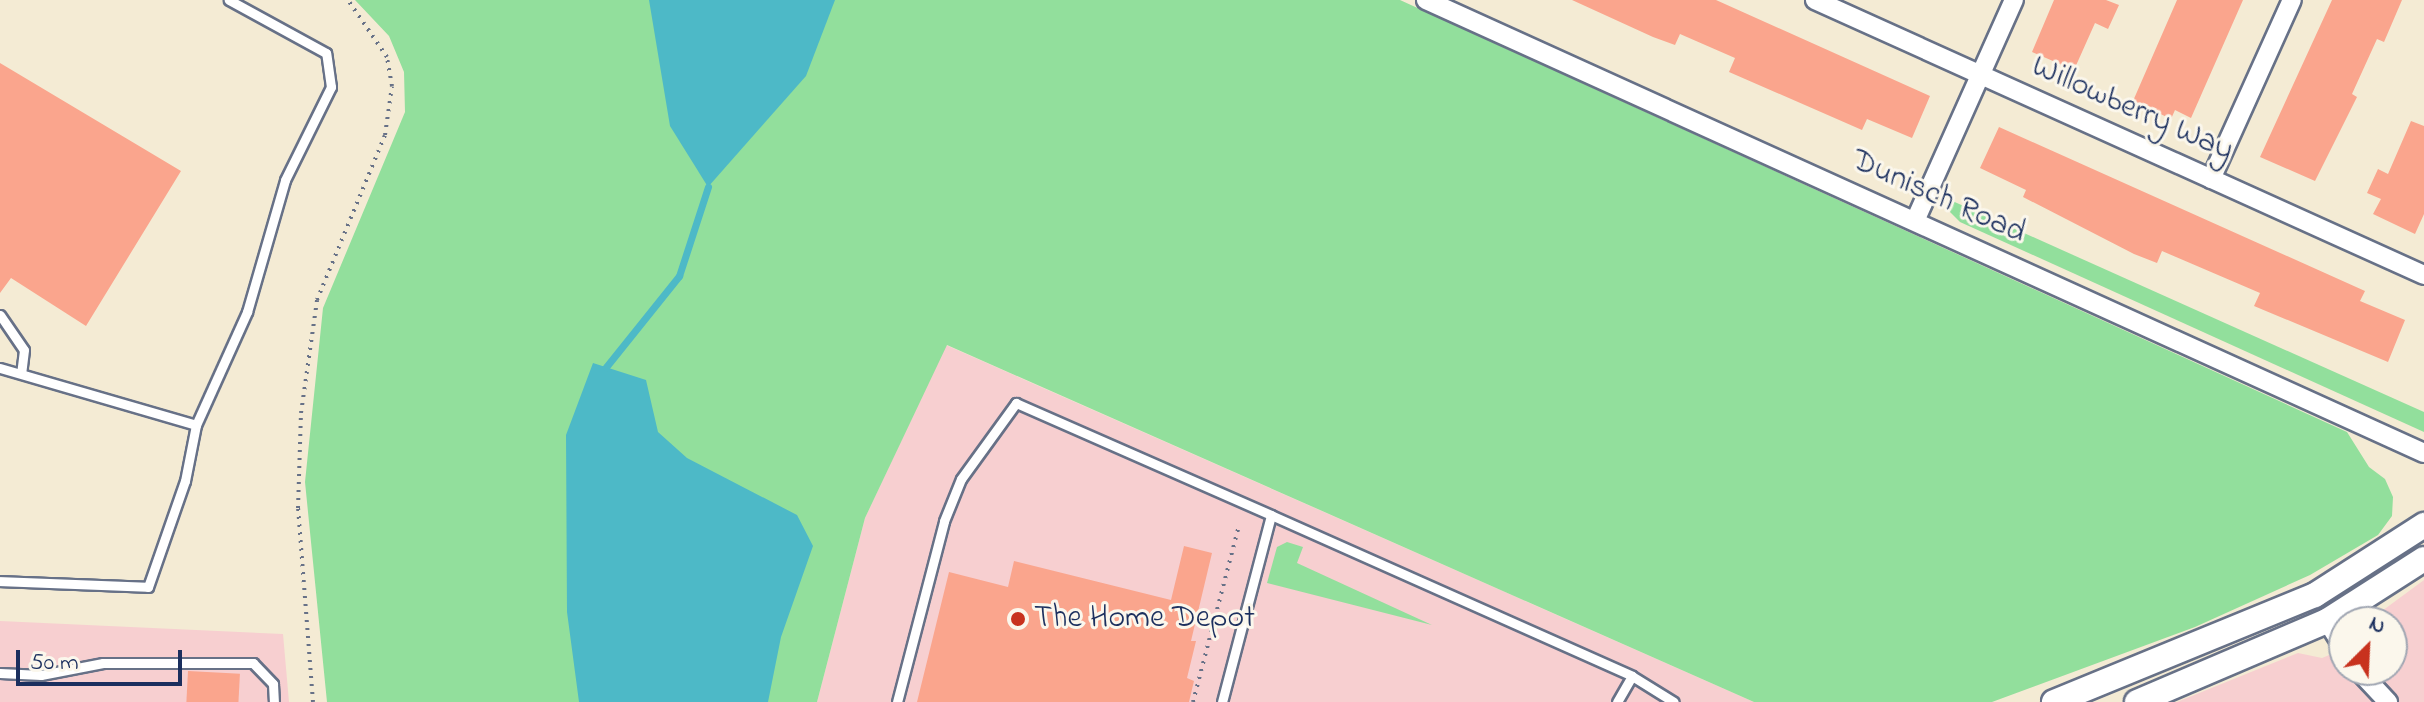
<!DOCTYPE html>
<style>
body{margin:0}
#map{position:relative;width:2424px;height:702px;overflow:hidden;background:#f4ebd4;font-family:"Indie Flower",sans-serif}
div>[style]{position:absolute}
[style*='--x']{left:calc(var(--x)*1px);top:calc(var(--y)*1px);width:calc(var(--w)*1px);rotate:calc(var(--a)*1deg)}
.built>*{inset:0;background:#f7cfd0}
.green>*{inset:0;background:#92df9c}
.water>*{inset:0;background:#4db9c7}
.stream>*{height:7px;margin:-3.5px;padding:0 3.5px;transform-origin:3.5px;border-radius:3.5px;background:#4db9c7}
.building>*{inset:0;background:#faa58d;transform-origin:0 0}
.path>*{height:4px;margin-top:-2px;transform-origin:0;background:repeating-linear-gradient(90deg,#677187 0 2px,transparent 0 8px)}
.roads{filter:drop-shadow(2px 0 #677187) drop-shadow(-2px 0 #677187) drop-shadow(0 2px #677187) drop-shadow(0 -2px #677187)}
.service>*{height:9px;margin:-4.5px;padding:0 4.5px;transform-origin:4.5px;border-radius:4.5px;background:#fff}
.minor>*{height:18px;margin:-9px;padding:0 9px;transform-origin:9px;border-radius:9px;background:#fff}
.tertiary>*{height:24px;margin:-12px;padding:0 12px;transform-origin:12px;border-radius:12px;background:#fff}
.dots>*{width:22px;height:22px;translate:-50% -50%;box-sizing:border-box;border:4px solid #fbf7ec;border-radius:50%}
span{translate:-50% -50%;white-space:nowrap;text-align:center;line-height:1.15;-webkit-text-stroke:6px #fbf7ec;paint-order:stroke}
.street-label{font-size:32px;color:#1b2f5e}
.poi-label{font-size:32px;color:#1b2f5e}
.left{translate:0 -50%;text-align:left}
.north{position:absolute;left:2328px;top:606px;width:80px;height:80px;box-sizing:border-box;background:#fbf7ec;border:2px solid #a1a7b3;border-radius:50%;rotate:24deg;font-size:22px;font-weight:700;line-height:32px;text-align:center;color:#1b2f5e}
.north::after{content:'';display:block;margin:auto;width:28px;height:36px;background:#c8321e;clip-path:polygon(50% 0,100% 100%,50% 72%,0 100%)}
.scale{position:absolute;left:16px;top:650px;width:166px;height:36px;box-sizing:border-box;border:4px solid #1b2f5e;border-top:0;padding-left:10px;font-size:24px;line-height:28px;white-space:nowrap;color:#1b2f5e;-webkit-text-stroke:6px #fbf7ec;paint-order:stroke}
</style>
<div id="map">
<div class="built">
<div style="clip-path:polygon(946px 345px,1754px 702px,817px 702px,865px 518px)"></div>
<div style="clip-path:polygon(2424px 580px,2424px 702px,2177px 702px,2298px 653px,2322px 658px,2344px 649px,2344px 670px,2392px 670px,2392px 622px,2367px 622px)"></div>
<div style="clip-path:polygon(0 621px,283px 634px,289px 702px,0 702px)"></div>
</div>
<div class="green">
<div style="clip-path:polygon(355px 0,1400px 0,2347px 432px,2369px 467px,2385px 479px,2393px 497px,2392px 516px,2378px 535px,2310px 575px,2195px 627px,1992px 702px,1754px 702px,947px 345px,865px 518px,817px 702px,327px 702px,305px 482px,323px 308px,405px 112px,404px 72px,389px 36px)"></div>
<div style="clip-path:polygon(1948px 199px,2424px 412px,2424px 432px,1960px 222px,1950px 212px)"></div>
<div style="clip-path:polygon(1287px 542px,1303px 547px,1297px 563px,1432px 625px,1267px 583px,1277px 547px)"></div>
</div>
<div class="water">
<div style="clip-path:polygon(649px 0,835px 0,806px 76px,708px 187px,670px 126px)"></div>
<div style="clip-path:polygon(593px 363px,646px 380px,658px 432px,687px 458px,797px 515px,813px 546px,781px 637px,768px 702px,579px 702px,567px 612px,566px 435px)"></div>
</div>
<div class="stream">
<div style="--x:606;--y:367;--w:117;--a:-51.3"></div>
<div style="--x:679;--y:276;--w:94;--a:-72"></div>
</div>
<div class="building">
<div style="clip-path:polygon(1572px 0,1716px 0,1930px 96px,1912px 138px,1867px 119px,1862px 130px,1729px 72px,1735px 58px,1680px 34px,1675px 45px,1653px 37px)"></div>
<div style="clip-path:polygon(2054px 0,2106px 0,2119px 5px,2108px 29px,2095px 23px,2074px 70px,2032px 52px)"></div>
<div style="clip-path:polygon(2177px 0,2243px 0,2191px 118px,2175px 110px,2171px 119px,2133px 101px)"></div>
<div style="clip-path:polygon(2332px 0,2402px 0,2384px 42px,2377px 39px,2352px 94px,2357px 97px,2315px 181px,2260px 157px)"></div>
<div style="clip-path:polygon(0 63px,181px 171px,86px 326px,11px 278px,0 293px)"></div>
<div style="clip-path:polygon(2411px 121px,2424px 126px,2424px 214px,2415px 234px,2373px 214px,2381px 199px,2367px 193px,2378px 169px,2388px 174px)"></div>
<div style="clip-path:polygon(1999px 127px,2365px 291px,2360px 301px,2405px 320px,2388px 362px,2254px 306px,2260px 293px,2162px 251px,2157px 263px,2134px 254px,2023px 197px,2026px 190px,1980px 168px)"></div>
<div style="clip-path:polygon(1184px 546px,1212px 553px,1191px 641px,1196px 641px,1187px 678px,1194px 681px,1189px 702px,917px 702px,949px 572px,1008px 587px,1014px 561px,1171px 600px)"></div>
<div style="left:188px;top:671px;width:52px;height:31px;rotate:3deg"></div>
</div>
<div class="path">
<div style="--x:313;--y:702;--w:195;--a:-94.4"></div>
<div style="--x:298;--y:508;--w:95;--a:-88.2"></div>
<div style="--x:301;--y:413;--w:114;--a:-81.9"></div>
<div style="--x:317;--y:300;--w:178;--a:-67.6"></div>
<div style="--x:385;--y:135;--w:49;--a:-81.9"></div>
<div style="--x:392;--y:86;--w:29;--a:-100"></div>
<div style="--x:387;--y:57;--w:69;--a:-124.4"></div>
<div style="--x:1193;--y:702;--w:179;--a:-75.4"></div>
</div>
<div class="roads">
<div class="service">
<div style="--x:0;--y:315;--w:42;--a:55.6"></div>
<div style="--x:24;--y:350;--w:23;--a:97"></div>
<div style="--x:0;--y:368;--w:204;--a:16.2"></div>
<div style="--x:0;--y:581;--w:148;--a:2.3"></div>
<div style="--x:148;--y:587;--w:112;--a:-70.8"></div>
<div style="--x:185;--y:481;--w:57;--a:-78.9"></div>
<div style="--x:196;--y:425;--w:124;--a:-65.7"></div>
<div style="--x:247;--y:312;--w:137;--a:-73.9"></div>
<div style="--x:285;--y:180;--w:104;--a:-63.7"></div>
<div style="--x:331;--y:87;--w:34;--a:-98"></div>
<div style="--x:326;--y:53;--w:111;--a:-151.3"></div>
<div style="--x:0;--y:673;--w:41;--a:2.8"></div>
<div style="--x:41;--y:675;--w:63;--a:-11"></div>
<div style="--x:103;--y:663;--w:150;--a:0"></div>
<div style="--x:253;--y:663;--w:29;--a:46"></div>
<div style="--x:273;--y:684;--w:18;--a:87"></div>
<div style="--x:897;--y:702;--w:187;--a:-75.4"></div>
<div style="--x:944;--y:521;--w:45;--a:-68"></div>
<div style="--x:961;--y:479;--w:94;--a:-54.1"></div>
<div style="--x:1016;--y:403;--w:279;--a:23.7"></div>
<div style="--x:1222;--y:702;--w:193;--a:-75.3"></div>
<div style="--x:1271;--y:515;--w:395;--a:24"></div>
<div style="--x:1632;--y:676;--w:49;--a:31.8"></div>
<div style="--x:1617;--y:702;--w:30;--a:-60"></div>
</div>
<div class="minor">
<div style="--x:1426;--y:0;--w:1096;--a:24.41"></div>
<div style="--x:1815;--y:0;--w:668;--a:24.3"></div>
<div style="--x:2211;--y:179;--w:196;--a:-65.7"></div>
<div style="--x:1915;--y:221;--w:242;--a:-65.9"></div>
<div style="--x:2327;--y:621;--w:32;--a:58"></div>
<div style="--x:2358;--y:670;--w:44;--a:46.8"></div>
</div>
<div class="tertiary">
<div style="--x:2054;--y:702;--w:282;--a:-22.3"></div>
<div style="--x:2315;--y:595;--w:130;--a:-32.7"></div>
<div style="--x:2137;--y:702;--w:207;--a:-23.1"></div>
<div style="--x:2327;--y:621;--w:115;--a:-32.6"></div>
</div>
</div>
<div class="dots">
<div style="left:1018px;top:619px;background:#c8321e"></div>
</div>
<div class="street-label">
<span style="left:2132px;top:110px;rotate:24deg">Willowberry Way</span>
<span style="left:1938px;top:198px;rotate:24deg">Dunisch Road</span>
</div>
<div class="poi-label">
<span class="left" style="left:1034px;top:619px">The Home Depot</span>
</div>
<div class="north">N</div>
<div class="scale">50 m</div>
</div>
